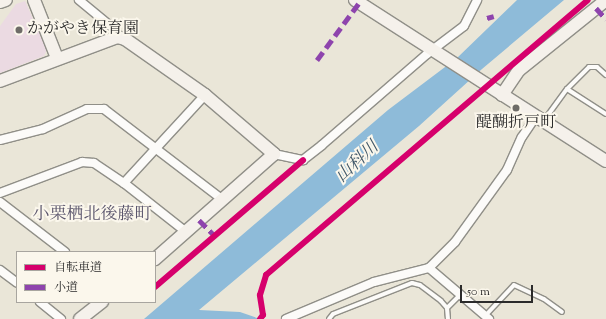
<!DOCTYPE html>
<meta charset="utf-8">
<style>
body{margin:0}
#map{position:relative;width:606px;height:319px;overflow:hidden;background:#eae6d8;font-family:"Sorts Mill Goudy","Noto Serif JP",serif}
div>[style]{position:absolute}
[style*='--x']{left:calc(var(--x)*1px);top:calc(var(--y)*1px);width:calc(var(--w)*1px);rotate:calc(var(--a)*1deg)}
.built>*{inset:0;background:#ebdae2}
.water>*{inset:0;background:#8ebbd9}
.roads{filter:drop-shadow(1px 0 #908f88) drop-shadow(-1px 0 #908f88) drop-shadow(0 1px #908f88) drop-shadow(0 -1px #908f88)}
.lane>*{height:4px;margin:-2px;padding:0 2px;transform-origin:2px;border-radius:2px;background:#fcfbf9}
.street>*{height:8px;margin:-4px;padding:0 4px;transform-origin:4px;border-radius:4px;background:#fcfbf9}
.secondary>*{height:12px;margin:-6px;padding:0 6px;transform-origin:6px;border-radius:6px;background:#f5f1eb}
.quiet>*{height:5px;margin-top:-2.5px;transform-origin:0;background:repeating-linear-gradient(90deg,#8e44ad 0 10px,transparent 0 15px)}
.cycleway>*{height:6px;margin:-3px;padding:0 3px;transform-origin:3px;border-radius:3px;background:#d6006c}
.dots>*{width:11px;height:11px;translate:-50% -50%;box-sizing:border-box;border:2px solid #fbf7ec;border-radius:50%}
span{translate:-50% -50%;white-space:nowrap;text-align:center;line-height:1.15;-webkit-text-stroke:4px #fbf7ec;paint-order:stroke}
.poi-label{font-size:16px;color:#2b2b2b}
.left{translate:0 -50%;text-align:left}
.water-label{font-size:17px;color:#405768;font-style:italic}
.neighbourhood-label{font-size:17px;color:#5a556c}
.legend{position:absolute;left:16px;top:251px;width:140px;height:52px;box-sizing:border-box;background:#fbf7ec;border:1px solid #a8a59f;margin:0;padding:5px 7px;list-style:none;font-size:12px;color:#2b2b2b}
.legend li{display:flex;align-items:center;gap:8px;height:20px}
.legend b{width:20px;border:1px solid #a8a59f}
.scale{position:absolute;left:460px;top:285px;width:73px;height:18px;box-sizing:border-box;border:2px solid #2b2b2b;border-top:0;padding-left:5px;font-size:12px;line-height:14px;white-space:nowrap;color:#2b2b2b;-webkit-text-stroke:3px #fbf7ec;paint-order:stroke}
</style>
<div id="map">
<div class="built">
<div style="clip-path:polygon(25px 1px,47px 50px,44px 56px,0 73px,0 26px,16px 4px)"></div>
</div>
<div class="water">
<div style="clip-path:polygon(517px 0,564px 0,482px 69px,419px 126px,199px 310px,240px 312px,260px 319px,144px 319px,388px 110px,457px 58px)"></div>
</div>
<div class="roads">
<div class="lane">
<div style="--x:567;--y:89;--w:46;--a:32.7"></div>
<div style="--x:545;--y:119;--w:37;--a:-54"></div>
<div style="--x:567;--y:89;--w:31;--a:-45"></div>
<div style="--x:589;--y:67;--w:8;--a:0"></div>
<div style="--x:597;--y:67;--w:12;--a:42"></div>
<div style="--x:447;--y:308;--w:18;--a:-45"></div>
<div style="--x:485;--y:316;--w:42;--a:-46.9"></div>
<div style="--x:514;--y:285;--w:33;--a:25"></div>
<div style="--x:544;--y:299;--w:22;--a:36"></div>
<div style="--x:329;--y:319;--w:6;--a:-51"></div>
<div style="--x:333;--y:314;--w:85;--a:-21.4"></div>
<div style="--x:412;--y:283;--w:8;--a:14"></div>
<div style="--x:420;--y:285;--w:26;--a:37"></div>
<div style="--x:441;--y:301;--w:9;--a:49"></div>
<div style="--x:447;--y:308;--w:11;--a:85"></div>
</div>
<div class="street">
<div style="--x:79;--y:0;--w:44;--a:39.5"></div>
<div style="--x:113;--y:28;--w:10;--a:66"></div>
<div style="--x:0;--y:140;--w:44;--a:-14.3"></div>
<div style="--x:43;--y:129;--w:48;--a:-24.4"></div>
<div style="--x:87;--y:109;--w:17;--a:0"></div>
<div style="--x:104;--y:109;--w:150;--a:37.4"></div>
<div style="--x:274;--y:154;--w:30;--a:12"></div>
<div style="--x:303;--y:160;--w:24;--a:-38"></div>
<div style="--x:322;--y:145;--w:139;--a:-40.9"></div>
<div style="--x:427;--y:54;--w:46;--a:-37.1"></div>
<div style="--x:464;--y:26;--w:29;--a:-63"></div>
<div style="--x:124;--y:183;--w:120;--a:-47.4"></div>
<div style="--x:0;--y:193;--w:88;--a:-20.7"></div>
<div style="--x:82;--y:162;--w:12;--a:5"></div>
<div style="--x:94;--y:163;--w:36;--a:34"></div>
<div style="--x:124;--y:183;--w:79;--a:38.3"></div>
<div style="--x:0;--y:202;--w:82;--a:37.6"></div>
<div style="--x:0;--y:270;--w:21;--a:37"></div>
<div style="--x:40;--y:302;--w:27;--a:39"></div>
<div style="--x:286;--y:319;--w:95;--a:-22.8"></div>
<div style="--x:374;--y:282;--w:57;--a:-14.3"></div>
<div style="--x:489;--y:319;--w:79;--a:-139.6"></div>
<div style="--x:429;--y:268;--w:37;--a:-45"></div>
<div style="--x:455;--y:242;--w:89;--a:-54.2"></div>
<div style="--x:507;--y:170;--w:36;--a:-66"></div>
<div style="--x:522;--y:137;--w:25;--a:-56"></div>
</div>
<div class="secondary">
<div style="--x:34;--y:0;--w:62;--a:68.4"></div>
<div style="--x:355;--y:0;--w:298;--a:32.7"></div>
<div style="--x:0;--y:2;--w:6;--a:-18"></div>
<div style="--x:0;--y:81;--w:125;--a:-20.6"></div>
<div style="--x:117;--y:37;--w:8;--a:14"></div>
<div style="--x:125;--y:39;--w:98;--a:35"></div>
<div style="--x:205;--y:95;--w:91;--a:40.5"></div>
<div style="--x:274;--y:154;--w:159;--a:138.6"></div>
<div style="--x:502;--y:95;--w:30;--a:-56"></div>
<div style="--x:519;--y:70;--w:112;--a:-38.8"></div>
<div style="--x:80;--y:319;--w:28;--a:-38"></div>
</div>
</div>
<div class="quiet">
<div style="--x:596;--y:8;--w:15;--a:48"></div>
<div style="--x:487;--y:18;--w:7;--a:-16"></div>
<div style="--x:317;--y:60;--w:71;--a:-53.6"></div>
<div style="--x:199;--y:220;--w:23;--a:45"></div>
</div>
<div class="cycleway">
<div style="--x:155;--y:287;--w:195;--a:-40.6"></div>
<div style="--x:260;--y:319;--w:5;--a:-53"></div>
<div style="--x:263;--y:315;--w:20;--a:-99"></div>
<div style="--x:260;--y:295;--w:21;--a:-73"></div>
<div style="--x:266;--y:275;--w:423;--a:-40.5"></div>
</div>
<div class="dots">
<div style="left:19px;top:30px;background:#6e6c68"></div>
<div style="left:516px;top:108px;background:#6e6c68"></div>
</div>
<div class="poi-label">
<span class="left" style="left:27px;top:30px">かがやき保育園</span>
<span style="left:516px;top:124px">醍醐折戸町</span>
</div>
<div class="water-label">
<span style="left:358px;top:163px;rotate:-43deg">山科川</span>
</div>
<div class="neighbourhood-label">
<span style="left:92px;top:216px">小栗栖北後藤町</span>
</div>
<ul class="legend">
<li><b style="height:5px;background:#d6006c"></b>自転車道</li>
<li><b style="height:5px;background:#8e44ad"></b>小道</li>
</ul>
<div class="scale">50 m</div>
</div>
